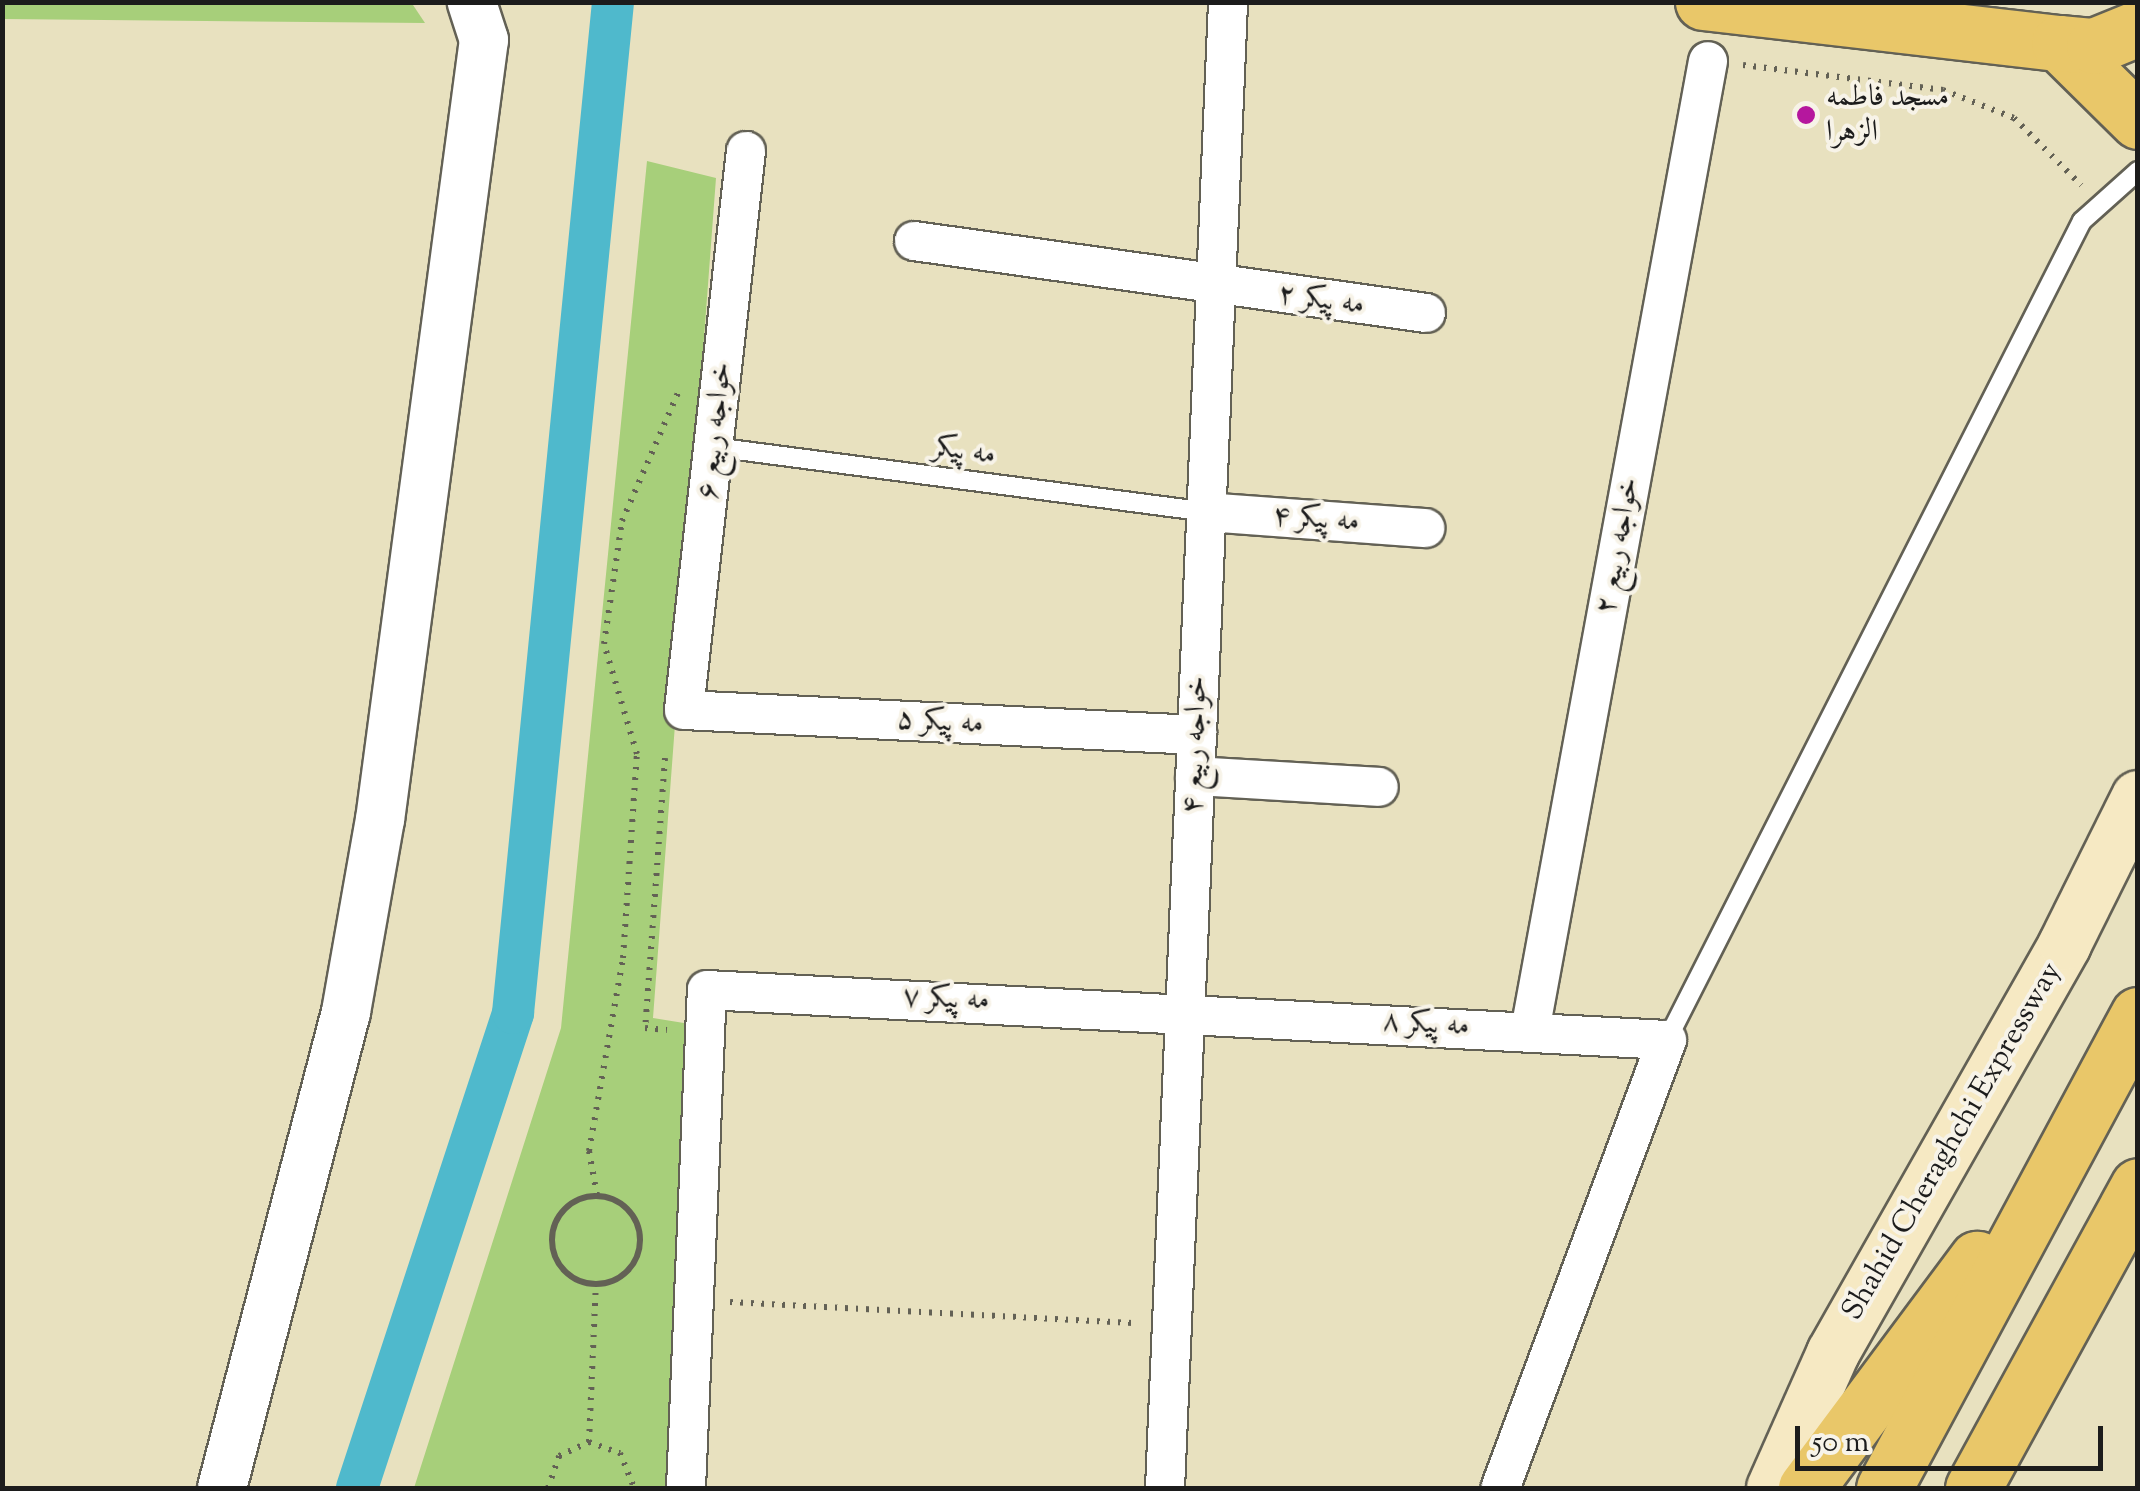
<!DOCTYPE html>
<meta charset="utf-8">
<style>
body{margin:0}
#map{position:relative;width:2140px;height:1491px;overflow:hidden;background:#e8e1bf;font-family:"Sorts Mill Goudy",Amiri,serif}
div>[style]{position:absolute}
[style*='--x']{left:calc(var(--x)*1px);top:calc(var(--y)*1px);width:calc(var(--w)*1px);rotate:calc(var(--a)*1deg)}
.green>*{inset:0;background:#a7cf7a}
.canal>*{height:42px;margin:-21px;padding:0 21px;transform-origin:21px;border-radius:21px;background:#4fb9cc}
.path>*{height:6px;margin-top:-3px;transform-origin:0;background:repeating-linear-gradient(90deg,#636155 0 2.5px,transparent 0 10.5px)}
.path>.ring{margin:-3px;padding:0;box-sizing:content-box;background:none;border:6px solid #636155;border-radius:50%}
.roads{filter:drop-shadow(2px 0 #636155) drop-shadow(-2px 0 #636155) drop-shadow(0 2px #636155) drop-shadow(0 -2px #636155)}
.service>*{height:18px;margin:-9px;padding:0 9px;transform-origin:9px;border-radius:9px;background:#fff}
.minor>*{height:38px;margin:-19px;padding:0 19px;transform-origin:19px;border-radius:19px;background:#fff}
.tertiary>*{height:48px;margin:-24px;padding:0 24px;transform-origin:24px;border-radius:24px;background:#fff}
.secondary>*{height:52px;margin:-26px;padding:0 26px;transform-origin:26px;border-radius:26px;background:#f6e9c3}
.primary>*{height:55px;margin:-27.5px;padding:0 27.5px;transform-origin:27.5px;border-radius:27.5px;background:#e9c769}
.trunk>*{height:55px;margin:-27.5px;padding:0 27.5px;transform-origin:27.5px;border-radius:27.5px;background:#e9c769}
.dots>*{width:28px;height:28px;translate:-50% -50%;box-sizing:border-box;border:5px solid #f7f3e8;border-radius:50%}
span{translate:-50% -50%;white-space:nowrap;text-align:center;line-height:1.15;-webkit-text-stroke:8px #f7f3e8;paint-order:stroke}
.poi-label{font-size:30px;color:#1c1c1c}
.left{translate:0 -50%;text-align:left}
.street-label{font-size:30px;color:#1c1c1c}
.frame{position:absolute;inset:0;border:5px solid #1c1c1c;pointer-events:none}
.scale{position:absolute;left:1795px;top:1426px;width:308px;height:45px;box-sizing:border-box;border:5px solid #1c1c1c;border-top:0;padding-left:12px;font-size:30px;line-height:35px;white-space:nowrap;color:#1c1c1c;-webkit-text-stroke:8px #f7f3e8;paint-order:stroke}
</style>
<div id="map">
<div class="green">
<div style="clip-path:polygon(3px 2px,411px 2px,425px 23px,3px 19px)"></div>
<div style="clip-path:polygon(647px 161px,716px 178px,653px 1018px,690px 1024px,675px 1488px,414px 1488px,561px 1028px)"></div>
</div>
<div class="canal">
<div style="--x:357;--y:1488;--w:500;--a:-71.8"></div>
<div style="--x:513;--y:1013;--w:1016;--a:-84.35"></div>
</div>
<div class="path">
<div style="--x:1743;--y:65;--w:202;--a:7.1"></div>
<div style="--x:1943;--y:90;--w:76;--a:21.5"></div>
<div style="--x:2014;--y:118;--w:95;--a:45"></div>
<div style="--x:665;--y:758;--w:271;--a:94.2"></div>
<div style="--x:645;--y:1028;--w:22;--a:5"></div>
<div style="--x:597;--y:1195;--w:45;--a:-100.3"></div>
<div style="--x:589;--y:1151;--w:196;--a:-80"></div>
<div style="--x:623;--y:958;--w:204;--a:-86.1"></div>
<div style="--x:637;--y:754;--w:115;--a:-106.7"></div>
<div style="--x:604;--y:644;--w:124;--a:-81.7"></div>
<div style="--x:622;--y:521;--w:140;--a:-66.4"></div>
<div class="ring" style="left:552px;top:1196px;width:82px;height:82px"></div>
<div style="--x:730;--y:1302;--w:408;--a:3"></div>
<div style="--x:589;--y:1442;--w:158;--a:-87.5"></div>
<div style="--x:548;--y:1488;--w:34;--a:-71"></div>
<div style="--x:559;--y:1456;--w:33;--a:-25"></div>
<div style="--x:589;--y:1442;--w:33;--a:20"></div>
<div style="--x:620;--y:1453;--w:38;--a:68"></div>
</div>
<div class="roads">
<div class="service">
<div style="--x:714;--y:447;--w:496;--a:7.5"></div>
<div style="--x:1667;--y:1040;--w:918;--a:-63.13"></div>
<div style="--x:2082;--y:221;--w:75;--a:-41.8"></div>
</div>
<div class="minor">
<div style="--x:746;--y:151;--w:562;--a:96.33"></div>
<div style="--x:684;--y:710;--w:514;--a:2.79"></div>
<div style="--x:914;--y:241;--w:517;--a:8"></div>
<div style="--x:1206;--y:512;--w:220;--a:4.2"></div>
<div style="--x:1195;--y:776;--w:184;--a:3.4"></div>
<div style="--x:1530;--y:1031;--w:986;--a:-79.6"></div>
<div style="--x:686;--y:1488;--w:498;--a:-87.6"></div>
<div style="--x:707;--y:990;--w:961;--a:2.98"></div>
<div style="--x:1667;--y:1040;--w:478;--a:110.4"></div>
<div style="--x:1165;--y:1488;--w:1487;--a:-87.57"></div>
</div>
<div class="tertiary">
<div style="--x:222;--y:1488;--w:492;--a:-75.4"></div>
<div style="--x:346;--y:1012;--w:195;--a:-80"></div>
<div style="--x:380;--y:820;--w:787;--a:-82.41"></div>
<div style="--x:484;--y:40;--w:40;--a:-108"></div>
</div>
<div class="secondary">
<div style="--x:1773;--y:1488;--w:148;--a:-66"></div>
<div style="--x:1833;--y:1353;--w:470;--a:-60.4"></div>
<div style="--x:2065;--y:944;--w:164;--a:-63.6"></div>
</div>
<div class="primary">
<div style="--x:1703;--y:2;--w:358;--a:6.6"></div>
<div style="--x:2059;--y:43;--w:111;--a:44.6"></div>
<div style="--x:2059;--y:43;--w:35;--a:5"></div>
<div style="--x:2094;--y:46;--w:48;--a:-22.2"></div>
</div>
<div class="trunk">
<div style="--x:1806;--y:1488;--w:286;--a:-53.3"></div>
<div style="--x:1884;--y:1488;--w:537;--a:-61.76"></div>
<div style="--x:1973;--y:1488;--w:344;--a:-61.3"></div>
</div>
</div>
<div class="dots">
<div style="left:1806px;top:115px;background:#b5179e"></div>
</div>
<div class="poi-label">
<span class="left" style="left:1826px;top:115px">مسجد فاطمه<br>الزهرا</span>
</div>
<div class="street-label">
<span style="left:1321px;top:301px;rotate:7deg">مه پیکر ۲</span>
<span style="left:716px;top:431px;rotate:-84deg">خواجه ربیع ۶</span>
<span style="left:964px;top:452px;rotate:8deg">مه پیکر</span>
<span style="left:1316px;top:520px;rotate:4deg">مه پیکر ۴</span>
<span style="left:1619px;top:546px;rotate:-80deg">خواجه ربیع ۲</span>
<span style="left:940px;top:723px;rotate:3deg">مه پیکر ۵</span>
<span style="left:1196px;top:745px;rotate:-88deg">خواجه ربیع ۴</span>
<span style="left:946px;top:1000px;rotate:2deg">مه پیکر ۷</span>
<span style="left:1426px;top:1025px;rotate:3deg">مه پیکر ۸</span>
<span style="left:1953px;top:1142px;rotate:-60deg">Shahid Cheraghchi Expressway</span>
</div>
<div class="frame"></div>
<div class="scale">50 m</div>
</div>
